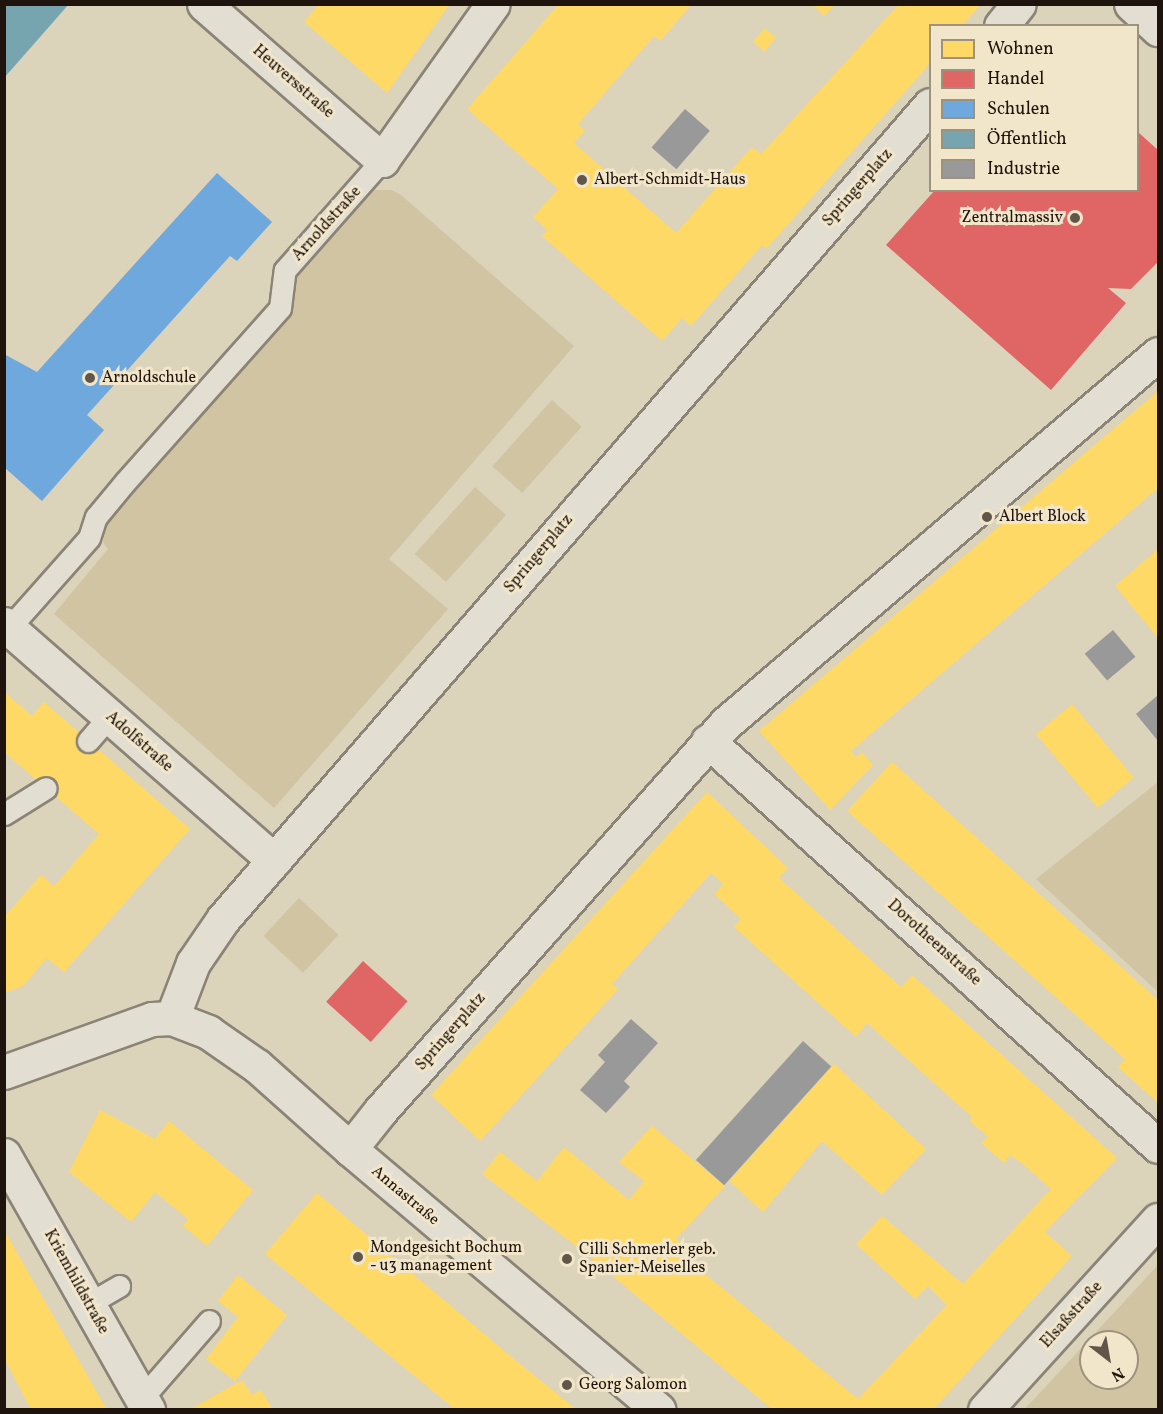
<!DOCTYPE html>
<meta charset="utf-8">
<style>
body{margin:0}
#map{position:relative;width:1163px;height:1414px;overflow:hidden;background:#dbd3ba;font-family:Vollkorn,serif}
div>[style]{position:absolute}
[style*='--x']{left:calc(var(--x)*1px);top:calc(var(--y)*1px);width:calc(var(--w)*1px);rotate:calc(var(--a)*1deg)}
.green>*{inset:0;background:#d0c4a3;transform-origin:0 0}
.homes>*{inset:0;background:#ffd966;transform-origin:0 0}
.shops>*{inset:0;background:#e06666;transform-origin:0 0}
.schools>*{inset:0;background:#6fa8dc}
.public>*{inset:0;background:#76a5af}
.industry>*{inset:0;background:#999;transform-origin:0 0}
.roads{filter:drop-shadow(2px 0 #8b8476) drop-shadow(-2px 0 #8b8476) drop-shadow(0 2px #8b8476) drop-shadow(0 -2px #8b8476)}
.service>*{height:21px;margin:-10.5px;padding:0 10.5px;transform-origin:10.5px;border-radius:10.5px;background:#e3ded2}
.minor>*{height:33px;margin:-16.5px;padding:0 16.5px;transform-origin:16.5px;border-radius:16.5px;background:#e3ded2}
.dots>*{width:16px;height:16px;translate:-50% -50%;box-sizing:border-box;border:3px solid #f1e6c9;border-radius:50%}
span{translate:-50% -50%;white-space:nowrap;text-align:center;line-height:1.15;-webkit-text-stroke:6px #f1e6c9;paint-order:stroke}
.street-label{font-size:16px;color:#1f130d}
.poi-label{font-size:16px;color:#1f130d}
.left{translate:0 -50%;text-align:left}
.right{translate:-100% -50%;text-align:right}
.frame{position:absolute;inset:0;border:6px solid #1f130d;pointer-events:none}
.legend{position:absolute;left:929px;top:24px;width:210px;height:168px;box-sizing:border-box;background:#f1e6c9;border:2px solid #9d927e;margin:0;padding:8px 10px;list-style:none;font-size:18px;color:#1f130d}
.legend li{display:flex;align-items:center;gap:12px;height:30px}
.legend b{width:30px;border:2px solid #9d927e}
.north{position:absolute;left:1079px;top:1330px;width:60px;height:60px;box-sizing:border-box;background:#f1e6c9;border:2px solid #9d927e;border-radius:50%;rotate:149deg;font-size:16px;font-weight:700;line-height:24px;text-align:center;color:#1f130d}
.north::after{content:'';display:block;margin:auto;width:21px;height:27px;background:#61564a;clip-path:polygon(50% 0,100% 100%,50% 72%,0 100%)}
</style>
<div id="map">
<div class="green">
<div style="clip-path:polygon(371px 190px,391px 190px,401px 195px,574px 346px,389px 559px,448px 609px,274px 808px,54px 614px,108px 549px,103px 542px,108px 521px,292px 311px,297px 274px)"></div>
<div style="left:552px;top:400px;width:40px;height:89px;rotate:42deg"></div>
<div style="left:475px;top:487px;width:42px;height:90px;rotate:42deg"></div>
<div style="clip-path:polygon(1158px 782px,1158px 992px,1036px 879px)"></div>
<div style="left:299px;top:898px;width:54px;height:52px;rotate:43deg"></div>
<div style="clip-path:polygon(evenodd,1158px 1265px,1158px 1409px,1024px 1409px,1036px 1397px,1158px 1265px,1091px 1342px,1127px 1342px,1127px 1378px,1091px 1378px,1091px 1342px)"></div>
</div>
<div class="homes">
<div style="clip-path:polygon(319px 4px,450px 4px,387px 93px,304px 22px)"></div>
<div style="clip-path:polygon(559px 4px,692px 4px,660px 41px,654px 36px,578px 124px,585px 131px,574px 143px,676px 233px,752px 147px,761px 154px,899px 4px,981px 4px,962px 26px,930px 26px,930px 62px,926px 68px,766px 249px,762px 245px,691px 326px,682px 318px,662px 341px,542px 236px,547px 230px,533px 217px,558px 189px,467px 109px)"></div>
<div style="clip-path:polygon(812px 4px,835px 4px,824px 16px)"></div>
<div style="left:765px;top:28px;width:15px;height:18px;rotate:42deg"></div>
<div style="clip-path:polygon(1158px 391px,1158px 488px,851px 751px,856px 757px,862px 752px,873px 765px,830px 810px,759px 731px)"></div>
<div style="clip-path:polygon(1158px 549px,1158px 638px,1115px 586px)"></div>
<div style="clip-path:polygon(4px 692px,32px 716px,44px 702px,190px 829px,64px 972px,47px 958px,23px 986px,4px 993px,4px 917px,41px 875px,54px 886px,99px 834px,4px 752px)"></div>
<div style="left:1072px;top:704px;width:96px;height:47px;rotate:50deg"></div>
<div style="clip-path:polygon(892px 762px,1158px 1000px,1158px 1103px,1118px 1067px,1125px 1059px,847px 811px)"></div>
<div style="clip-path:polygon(707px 792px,788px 868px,779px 878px,901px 987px,912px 975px,1117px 1158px,1045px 1232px,1072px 1256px,933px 1410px,773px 1410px,585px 1253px,482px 1174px,500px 1152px,537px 1181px,564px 1147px,629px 1200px,644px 1181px,619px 1162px,652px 1126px,725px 1186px,676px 1239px,680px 1242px,674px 1249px,858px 1399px,947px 1305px,928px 1286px,915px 1299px,856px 1244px,882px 1216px,963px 1284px,1051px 1189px,1024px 1165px,1010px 1155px,1004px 1163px,981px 1143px,988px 1137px,969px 1120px,972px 1117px,867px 1023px,856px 1037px,734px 927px,741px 919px,714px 894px,723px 884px,711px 873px,612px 984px,618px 989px,480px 1141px,431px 1095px)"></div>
<div style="clip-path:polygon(834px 1064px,926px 1149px,882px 1195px,822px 1141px,763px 1212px,729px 1181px)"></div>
<div style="clip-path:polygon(100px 1110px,155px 1139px,169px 1121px,253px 1190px,207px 1246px,183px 1226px,188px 1219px,155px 1192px,131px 1222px,69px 1172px)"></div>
<div style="clip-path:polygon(317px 1193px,509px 1355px,577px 1410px,456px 1410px,265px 1254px)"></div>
<div style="clip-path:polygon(4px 1230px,107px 1410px,31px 1410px,4px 1358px)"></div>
<div style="clip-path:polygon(238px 1275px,287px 1315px,235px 1381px,206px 1359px,238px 1317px,218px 1301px)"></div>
<div style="clip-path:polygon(242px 1380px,252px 1395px,261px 1390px,273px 1410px,189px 1410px)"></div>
</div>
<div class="shops">
<div style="clip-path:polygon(1138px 132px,1158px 150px,1158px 262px,1131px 289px,1108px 288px,1126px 303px,1051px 390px,886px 245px,935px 190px,1138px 190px)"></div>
<div style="left:363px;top:961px;width:60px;height:55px;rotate:42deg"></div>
</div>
<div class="schools">
<div style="clip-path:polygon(217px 173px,272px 222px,237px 261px,230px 256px,87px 415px,104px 430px,42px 501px,4px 467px,4px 354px,37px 372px)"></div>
</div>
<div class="public">
<div style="clip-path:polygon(4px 4px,69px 4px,4px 78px)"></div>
</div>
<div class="industry">
<div style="left:685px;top:109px;width:33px;height:51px;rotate:41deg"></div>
<div style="left:1113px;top:630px;width:35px;height:37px;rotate:50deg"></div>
<div style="clip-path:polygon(1158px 695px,1158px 741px,1136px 714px)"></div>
<div style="clip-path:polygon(631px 1019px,658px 1043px,624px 1081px,630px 1087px,606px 1113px,580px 1090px,605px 1062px,598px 1055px)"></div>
<div style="left:803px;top:1041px;width:38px;height:160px;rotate:42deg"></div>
</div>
<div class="roads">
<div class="service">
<div style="--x:9;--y:628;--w:120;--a:-48.4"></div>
<div style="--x:89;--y:538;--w:22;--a:-72"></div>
<div style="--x:96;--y:517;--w:45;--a:-50.4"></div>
<div style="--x:125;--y:482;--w:233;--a:-48.3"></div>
<div style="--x:280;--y:308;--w:38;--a:-83"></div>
<div style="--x:285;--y:270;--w:147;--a:-48.6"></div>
<div style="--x:88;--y:741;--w:33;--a:-49"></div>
<div style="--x:4;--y:814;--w:49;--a:-31.8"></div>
<div style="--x:88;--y:1304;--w:36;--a:-30"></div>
<div style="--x:142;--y:1398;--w:102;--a:-49"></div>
</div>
<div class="minor">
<div style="--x:204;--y:4;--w:237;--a:41.2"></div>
<div style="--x:382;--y:160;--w:191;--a:-54.6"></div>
<div style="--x:1131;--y:4;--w:37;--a:43"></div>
<div style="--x:1001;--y:26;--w:28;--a:-51"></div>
<div style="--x:4;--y:624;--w:359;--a:41.2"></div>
<div style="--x:708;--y:741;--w:605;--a:41.99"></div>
<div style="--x:172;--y:1018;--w:59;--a:-69.1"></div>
<div style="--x:193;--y:963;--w:53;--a:-55.7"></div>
<div style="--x:223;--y:919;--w:1078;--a:-49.02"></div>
<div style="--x:4;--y:1072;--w:157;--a:-19.7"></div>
<div style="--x:152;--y:1019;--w:20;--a:-3"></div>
<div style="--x:172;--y:1018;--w:39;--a:21"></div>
<div style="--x:208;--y:1032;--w:60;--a:34.8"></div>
<div style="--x:257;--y:1066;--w:125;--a:41.7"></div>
<div style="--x:350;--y:1149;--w:404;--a:40.2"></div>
<div style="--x:350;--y:1149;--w:50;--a:-51.5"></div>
<div style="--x:381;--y:1110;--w:518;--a:-48.28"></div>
<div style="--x:726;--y:723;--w:568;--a:-40.5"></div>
<div style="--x:4;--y:1155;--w:293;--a:60.5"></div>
<div style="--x:985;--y:1410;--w:257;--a:-47.7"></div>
</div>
</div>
<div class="dots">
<div style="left:582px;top:180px;background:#61564a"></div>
<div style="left:1075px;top:218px;background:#61564a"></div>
<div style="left:90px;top:378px;background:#61564a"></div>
<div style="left:987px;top:517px;background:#61564a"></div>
<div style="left:358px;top:1257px;background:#61564a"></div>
<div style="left:567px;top:1259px;background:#61564a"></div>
<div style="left:567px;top:1385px;background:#61564a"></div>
</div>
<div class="street-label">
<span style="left:293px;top:82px;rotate:41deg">Heuversstraße</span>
<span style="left:858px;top:188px;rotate:-49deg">Springerplatz</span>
<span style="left:327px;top:224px;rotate:-48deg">Arnoldstraße</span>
<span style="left:539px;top:554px;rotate:-50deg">Springerplatz</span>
<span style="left:139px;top:742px;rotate:41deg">Adolfstraße</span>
<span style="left:934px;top:943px;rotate:42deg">Dorotheenstraße</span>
<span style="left:451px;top:1032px;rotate:-49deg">Springerplatz</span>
<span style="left:405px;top:1196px;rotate:40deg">Annastraße</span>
<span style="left:76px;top:1282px;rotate:61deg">Kriemhildstraße</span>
<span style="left:1072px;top:1315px;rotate:-48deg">Elsaßstraße</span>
</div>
<div class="poi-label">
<span class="left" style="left:594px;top:180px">Albert-Schmidt-Haus</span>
<span class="right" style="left:1063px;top:218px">Zentralmassiv</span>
<span class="left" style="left:102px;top:378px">Arnoldschule</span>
<span class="left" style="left:999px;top:517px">Albert Block</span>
<span class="left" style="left:370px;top:1257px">Mondgesicht Bochum<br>- u3 management</span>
<span class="left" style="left:579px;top:1259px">Cilli Schmerler geb.<br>Spanier-Meiselles</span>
<span class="left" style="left:579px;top:1385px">Georg Salomon</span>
</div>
<div class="frame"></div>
<ul class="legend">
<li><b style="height:16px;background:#ffd966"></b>Wohnen</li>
<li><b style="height:16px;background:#e06666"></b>Handel</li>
<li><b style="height:16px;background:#6fa8dc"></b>Schulen</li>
<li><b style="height:16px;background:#76a5af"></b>Öffentlich</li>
<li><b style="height:16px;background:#999"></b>Industrie</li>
</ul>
<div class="north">N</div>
</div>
